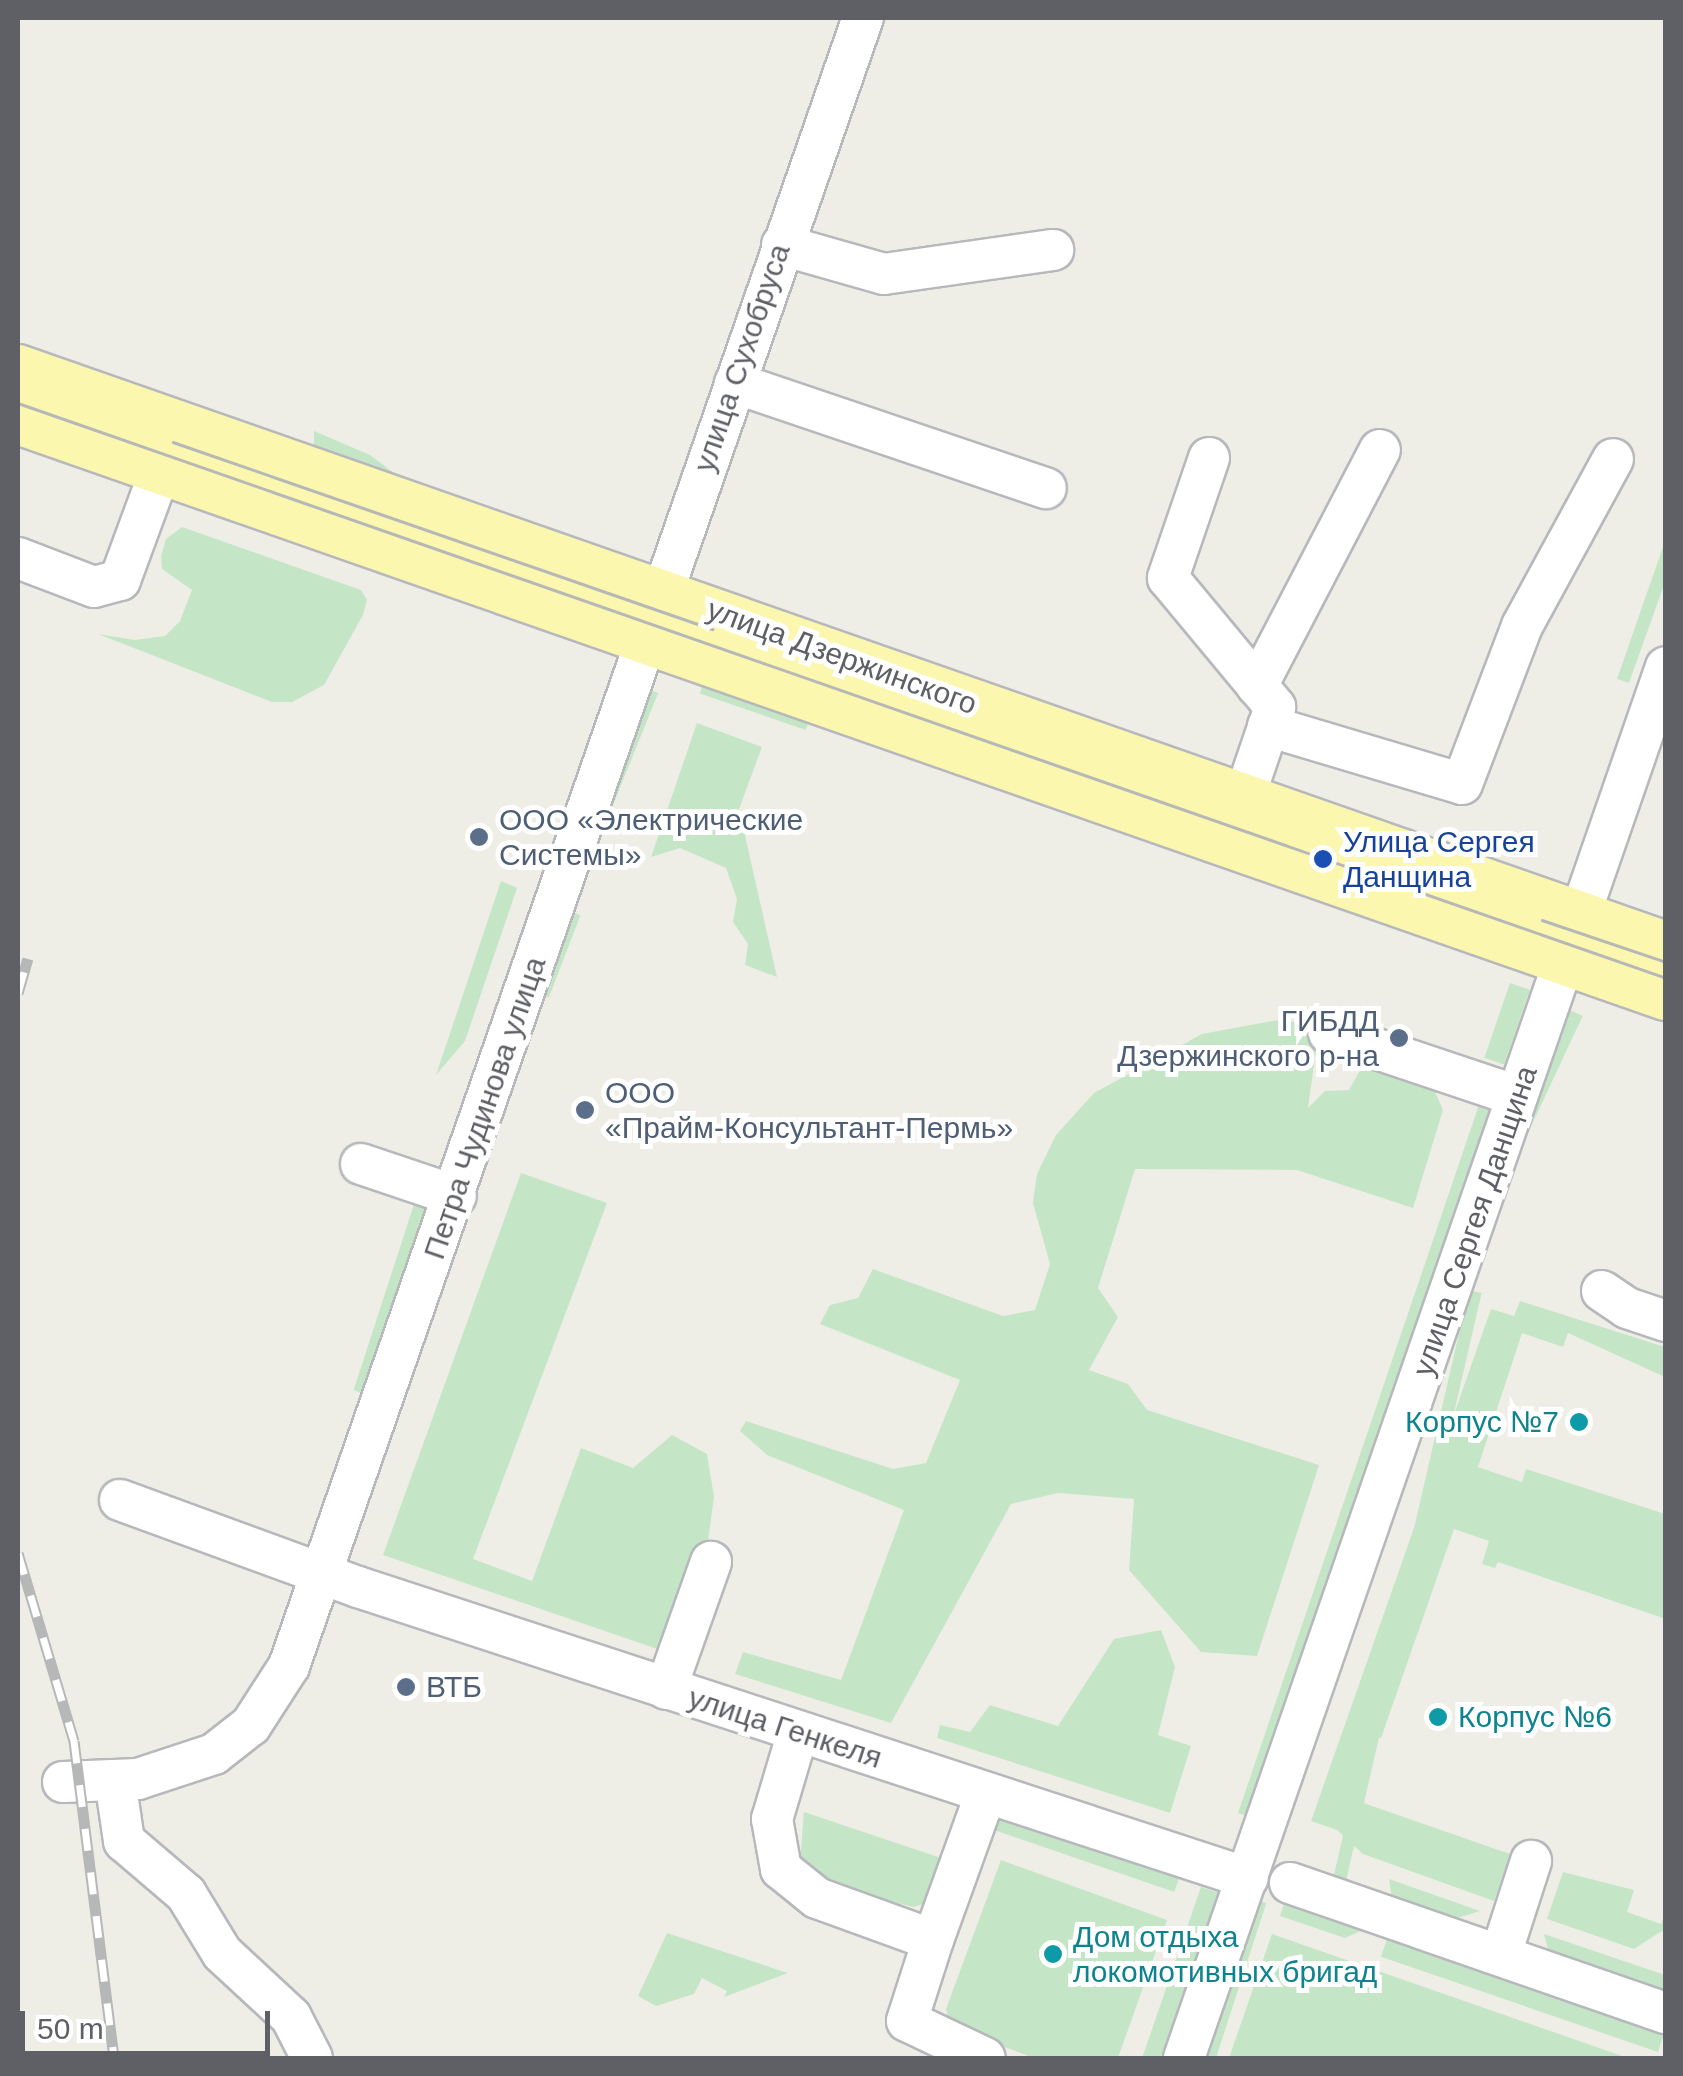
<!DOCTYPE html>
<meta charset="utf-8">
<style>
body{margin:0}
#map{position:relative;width:1683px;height:2076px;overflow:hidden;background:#efeee6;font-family:Arial,sans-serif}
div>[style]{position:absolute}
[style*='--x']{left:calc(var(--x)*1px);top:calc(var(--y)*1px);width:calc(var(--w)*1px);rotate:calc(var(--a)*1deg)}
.green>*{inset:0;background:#c4e6c7;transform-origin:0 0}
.roads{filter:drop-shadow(2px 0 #b6b8bc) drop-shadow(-2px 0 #b6b8bc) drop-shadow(0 2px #b6b8bc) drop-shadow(0 -2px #b6b8bc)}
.minor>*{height:40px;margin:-20px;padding:0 20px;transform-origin:20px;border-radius:20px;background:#fff}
.major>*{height:50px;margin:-25px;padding:0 25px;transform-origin:25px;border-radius:25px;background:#fcf7af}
.tram>*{height:2.5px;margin:-1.25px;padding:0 1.25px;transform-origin:1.25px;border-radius:1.25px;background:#b6b7b7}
.rail>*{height:11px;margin-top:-5.5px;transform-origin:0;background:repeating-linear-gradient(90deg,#fff 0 22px,#b6b7b7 0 44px);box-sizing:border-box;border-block:2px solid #b6b7b7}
.dots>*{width:28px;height:28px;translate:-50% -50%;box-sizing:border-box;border:5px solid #fff;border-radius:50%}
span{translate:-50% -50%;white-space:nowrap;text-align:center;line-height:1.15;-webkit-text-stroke:10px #fff;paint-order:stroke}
.street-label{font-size:30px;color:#5e6066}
.service-label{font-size:30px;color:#4e5e75}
.left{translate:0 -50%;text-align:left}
.right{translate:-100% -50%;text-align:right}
.transit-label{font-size:30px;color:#164399}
.culture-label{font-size:30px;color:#0d838f}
.frame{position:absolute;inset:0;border:20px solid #5e6066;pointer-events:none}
.scale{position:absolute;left:20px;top:2011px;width:250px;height:45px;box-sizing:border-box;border:5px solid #5e6066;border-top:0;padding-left:12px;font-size:30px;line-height:35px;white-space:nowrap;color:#5e6066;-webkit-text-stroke:8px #fff;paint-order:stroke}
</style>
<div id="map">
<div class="green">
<div style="clip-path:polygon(314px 431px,370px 455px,405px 481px,314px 449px)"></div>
<div style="clip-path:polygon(182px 527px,361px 590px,367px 600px,363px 615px,324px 685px,292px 702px,272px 702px,98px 634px,135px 640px,165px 636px,180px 621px,192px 590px,162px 569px,161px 556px,166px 539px)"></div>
<div style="clip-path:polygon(1665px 541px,1665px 582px,1629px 683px,1617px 679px)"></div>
<div style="left:703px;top:684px;width:112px;height:10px;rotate:19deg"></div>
<div style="left:648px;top:689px;width:11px;height:202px;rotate:22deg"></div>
<div style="clip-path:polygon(697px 723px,762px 747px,739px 809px,777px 977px,745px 965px,748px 944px,733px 922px,737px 899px,726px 868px,680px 848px,651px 857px)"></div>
<div style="clip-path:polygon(501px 881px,517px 888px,465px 1041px,436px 1075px)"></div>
<div style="left:572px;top:912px;width:9px;height:88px;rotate:21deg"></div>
<div style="left:1510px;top:983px;width:21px;height:79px;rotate:19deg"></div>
<div style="left:1570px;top:1010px;width:14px;height:151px;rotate:25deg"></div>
<div style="clip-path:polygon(1283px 1019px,1319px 1029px,1308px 1108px,1325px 1091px,1349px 1090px,1362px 1067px,1433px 1087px,1443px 1110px,1413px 1208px,1297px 1170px,1135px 1169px,1098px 1288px,1118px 1317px,1089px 1370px,1128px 1384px,1147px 1410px,1319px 1465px,1257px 1656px,1201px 1652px,1129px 1570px,1134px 1499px,1058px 1493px,1011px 1504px,891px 1723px,735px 1674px,743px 1652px,841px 1680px,904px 1510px,767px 1455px,740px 1431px,746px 1421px,893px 1469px,926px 1463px,960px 1380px,820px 1324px,830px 1305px,858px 1298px,873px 1269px,1003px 1316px,1035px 1310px,1050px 1264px,1033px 1203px,1037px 1174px,1056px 1135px,1094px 1093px,1202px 1034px)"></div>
<div style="clip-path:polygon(1482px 1096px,1502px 1103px,1255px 1819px,1238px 1813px)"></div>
<div style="clip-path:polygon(521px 1173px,607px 1203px,473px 1559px,532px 1581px,581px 1448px,633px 1468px,672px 1435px,707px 1454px,714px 1497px,706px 1556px,669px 1653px,383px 1555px)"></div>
<div style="left:436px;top:1211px;width:196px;height:23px;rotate:108deg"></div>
<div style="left:1469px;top:1290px;width:13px;height:602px;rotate:13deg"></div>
<div style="clip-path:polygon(1520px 1301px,1665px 1347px,1665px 1377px,1568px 1333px,1563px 1347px,1522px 1333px,1478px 1467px,1522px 1482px,1526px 1469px,1665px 1514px,1666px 1619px,1498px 1562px,1495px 1568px,1482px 1564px,1489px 1541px,1454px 1529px,1381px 1738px,1373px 1736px,1352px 1799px,1510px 1854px,1494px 1901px,1363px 1854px,1337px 1830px,1311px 1821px,1491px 1309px,1514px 1316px)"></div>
<div style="clip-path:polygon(1161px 1630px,1175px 1667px,1158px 1735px,1191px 1746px,1170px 1813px,937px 1738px,940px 1725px,970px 1732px,990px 1705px,1058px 1726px,1114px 1639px)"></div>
<div style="clip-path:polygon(804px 1812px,953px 1862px,927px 1903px,913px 1907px,831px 1886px,800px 1860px)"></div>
<div style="left:997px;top:1814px;width:193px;height:16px;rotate:19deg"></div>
<div style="clip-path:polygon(1001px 1860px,1167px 1920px,1118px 2058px,1034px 2058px,950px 2026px,946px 2009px)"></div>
<div style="clip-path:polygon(1563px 1872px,1634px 1890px,1627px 1912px,1661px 1924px,1665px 1914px,1665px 1929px,1634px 1949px,1547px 1919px)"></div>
<div style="clip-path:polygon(1389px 1879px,1480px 1911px,1451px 1920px,1392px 1899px)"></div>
<div style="left:1201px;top:1887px;width:18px;height:182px;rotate:19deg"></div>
<div style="clip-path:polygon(1286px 1898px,1370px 1927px,1345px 1938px,1280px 1916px)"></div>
<div style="left:1254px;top:1899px;width:13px;height:169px;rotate:18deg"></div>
<div style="clip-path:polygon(667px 1933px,788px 1973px,724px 1997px,727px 1991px,702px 1978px,694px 1994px,656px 2006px,638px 1996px)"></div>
<div style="left:1389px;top:1933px;width:293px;height:25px;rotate:19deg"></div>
<div style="clip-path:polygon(1272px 1934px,1628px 2058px,1229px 2058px)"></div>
<div style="clip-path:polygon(1544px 1934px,1665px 1975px,1665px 1997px,1550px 1957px)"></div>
</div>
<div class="roads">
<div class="minor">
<div style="--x:782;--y:245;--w:106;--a:15.9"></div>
<div style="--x:884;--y:274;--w:171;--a:-8.1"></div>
<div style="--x:735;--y:383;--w:328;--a:18.7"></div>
<div style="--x:1209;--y:458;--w:127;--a:108.9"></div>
<div style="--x:1168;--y:578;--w:168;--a:50.3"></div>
<div style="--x:1275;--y:707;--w:99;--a:108.8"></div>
<div style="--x:18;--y:558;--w:81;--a:20.9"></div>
<div style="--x:94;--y:587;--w:27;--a:-15"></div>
<div style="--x:120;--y:580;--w:145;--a:-69.8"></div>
<div style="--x:1257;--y:686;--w:266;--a:-62.5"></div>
<div style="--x:1268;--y:726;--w:202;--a:16.6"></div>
<div style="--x:1462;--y:784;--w:169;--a:-69.2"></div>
<div style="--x:1522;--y:626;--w:190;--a:-61.4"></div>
<div style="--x:1329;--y:1033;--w:198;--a:18.5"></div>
<div style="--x:361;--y:1164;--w:100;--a:18.6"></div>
<div style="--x:1602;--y:1291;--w:30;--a:34"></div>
<div style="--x:1627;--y:1308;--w:41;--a:18.4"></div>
<div style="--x:120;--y:1500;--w:253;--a:20.1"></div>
<div style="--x:358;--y:1587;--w:936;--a:18.11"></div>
<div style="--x:666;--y:1689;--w:135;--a:-70.5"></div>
<div style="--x:798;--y:1732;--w:91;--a:106.6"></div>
<div style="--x:772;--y:1819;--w:51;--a:79.8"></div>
<div style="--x:781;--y:1869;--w:46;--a:38.9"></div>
<div style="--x:817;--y:1898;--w:123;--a:19.9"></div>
<div style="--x:933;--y:1940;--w:85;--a:107.8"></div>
<div style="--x:907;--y:2021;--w:86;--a:25.4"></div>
<div style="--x:115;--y:1780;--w:62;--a:81.6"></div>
<div style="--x:124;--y:1841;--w:82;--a:40.5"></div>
<div style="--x:186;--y:1894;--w:69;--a:58.6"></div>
<div style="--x:222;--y:1953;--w:94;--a:42.8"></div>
<div style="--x:291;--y:2017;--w:46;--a:62.9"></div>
<div style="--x:63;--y:1782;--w:75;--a:-2.3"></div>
<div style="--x:138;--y:1779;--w:80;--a:-18.2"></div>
<div style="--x:214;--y:1754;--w:47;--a:-38.1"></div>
<div style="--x:251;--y:1725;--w:70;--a:-57.2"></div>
<div style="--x:289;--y:1666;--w:1745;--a:-70.8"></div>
<div style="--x:1290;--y:1883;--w:398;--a:19.1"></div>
<div style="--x:933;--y:1940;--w:156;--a:-70.2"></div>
<div style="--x:1501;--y:1954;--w:98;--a:-72.1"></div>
<div style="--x:1184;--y:2058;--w:1472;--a:-70.89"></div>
</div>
<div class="major">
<div style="--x:18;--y:370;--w:1746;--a:19.3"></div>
<div style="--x:18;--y:419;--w:1746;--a:19.27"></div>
</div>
</div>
<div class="tram">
<div style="--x:18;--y:403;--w:1745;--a:19.23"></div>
<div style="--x:173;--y:442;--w:571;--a:19.13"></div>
<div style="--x:1542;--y:920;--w:131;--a:18.7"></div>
</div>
<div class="rail">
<div style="--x:18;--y:993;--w:36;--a:-74"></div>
<div style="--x:18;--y:1553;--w:196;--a:73.4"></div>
<div style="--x:74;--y:1741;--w:320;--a:82.8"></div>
</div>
<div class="dots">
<div style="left:479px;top:837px;background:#5c6f8a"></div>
<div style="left:1323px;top:859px;background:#1a4fb4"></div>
<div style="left:1399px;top:1038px;background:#5c6f8a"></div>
<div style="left:585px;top:1110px;background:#5c6f8a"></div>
<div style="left:1579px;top:1422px;background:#0f9aa8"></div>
<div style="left:406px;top:1687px;background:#5c6f8a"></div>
<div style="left:1438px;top:1717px;background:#0f9aa8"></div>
<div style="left:1053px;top:1954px;background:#0f9aa8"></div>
</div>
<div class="street-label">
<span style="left:742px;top:358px;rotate:-71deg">улица Сухобруса</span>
<span style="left:842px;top:657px;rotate:20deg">улица Дзержинского</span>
<span style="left:485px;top:1108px;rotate:-71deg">Петра Чудинова улица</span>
<span style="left:1475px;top:1221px;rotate:-71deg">улица Сергея Данщина</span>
<span style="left:785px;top:1728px;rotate:18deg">улица Генкеля</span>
</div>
<div class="service-label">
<span class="left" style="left:499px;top:837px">ООО «Электрические<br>Системы»</span>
<span class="right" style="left:1379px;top:1038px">ГИБДД<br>Дзержинского р-на</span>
<span class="left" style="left:605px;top:1110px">ООО<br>«Прайм-Консультант-Пермь»</span>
<span class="left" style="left:426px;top:1687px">ВТБ</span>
</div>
<div class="transit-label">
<span class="left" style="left:1343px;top:859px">Улица Сергея<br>Данщина</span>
</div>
<div class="culture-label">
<span class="right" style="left:1559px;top:1422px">Корпус №7</span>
<span class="left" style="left:1458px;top:1717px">Корпус №6</span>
<span class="left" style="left:1073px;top:1954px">Дом отдыха<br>локомотивных бригад</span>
</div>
<div class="frame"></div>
<div class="scale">50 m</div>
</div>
